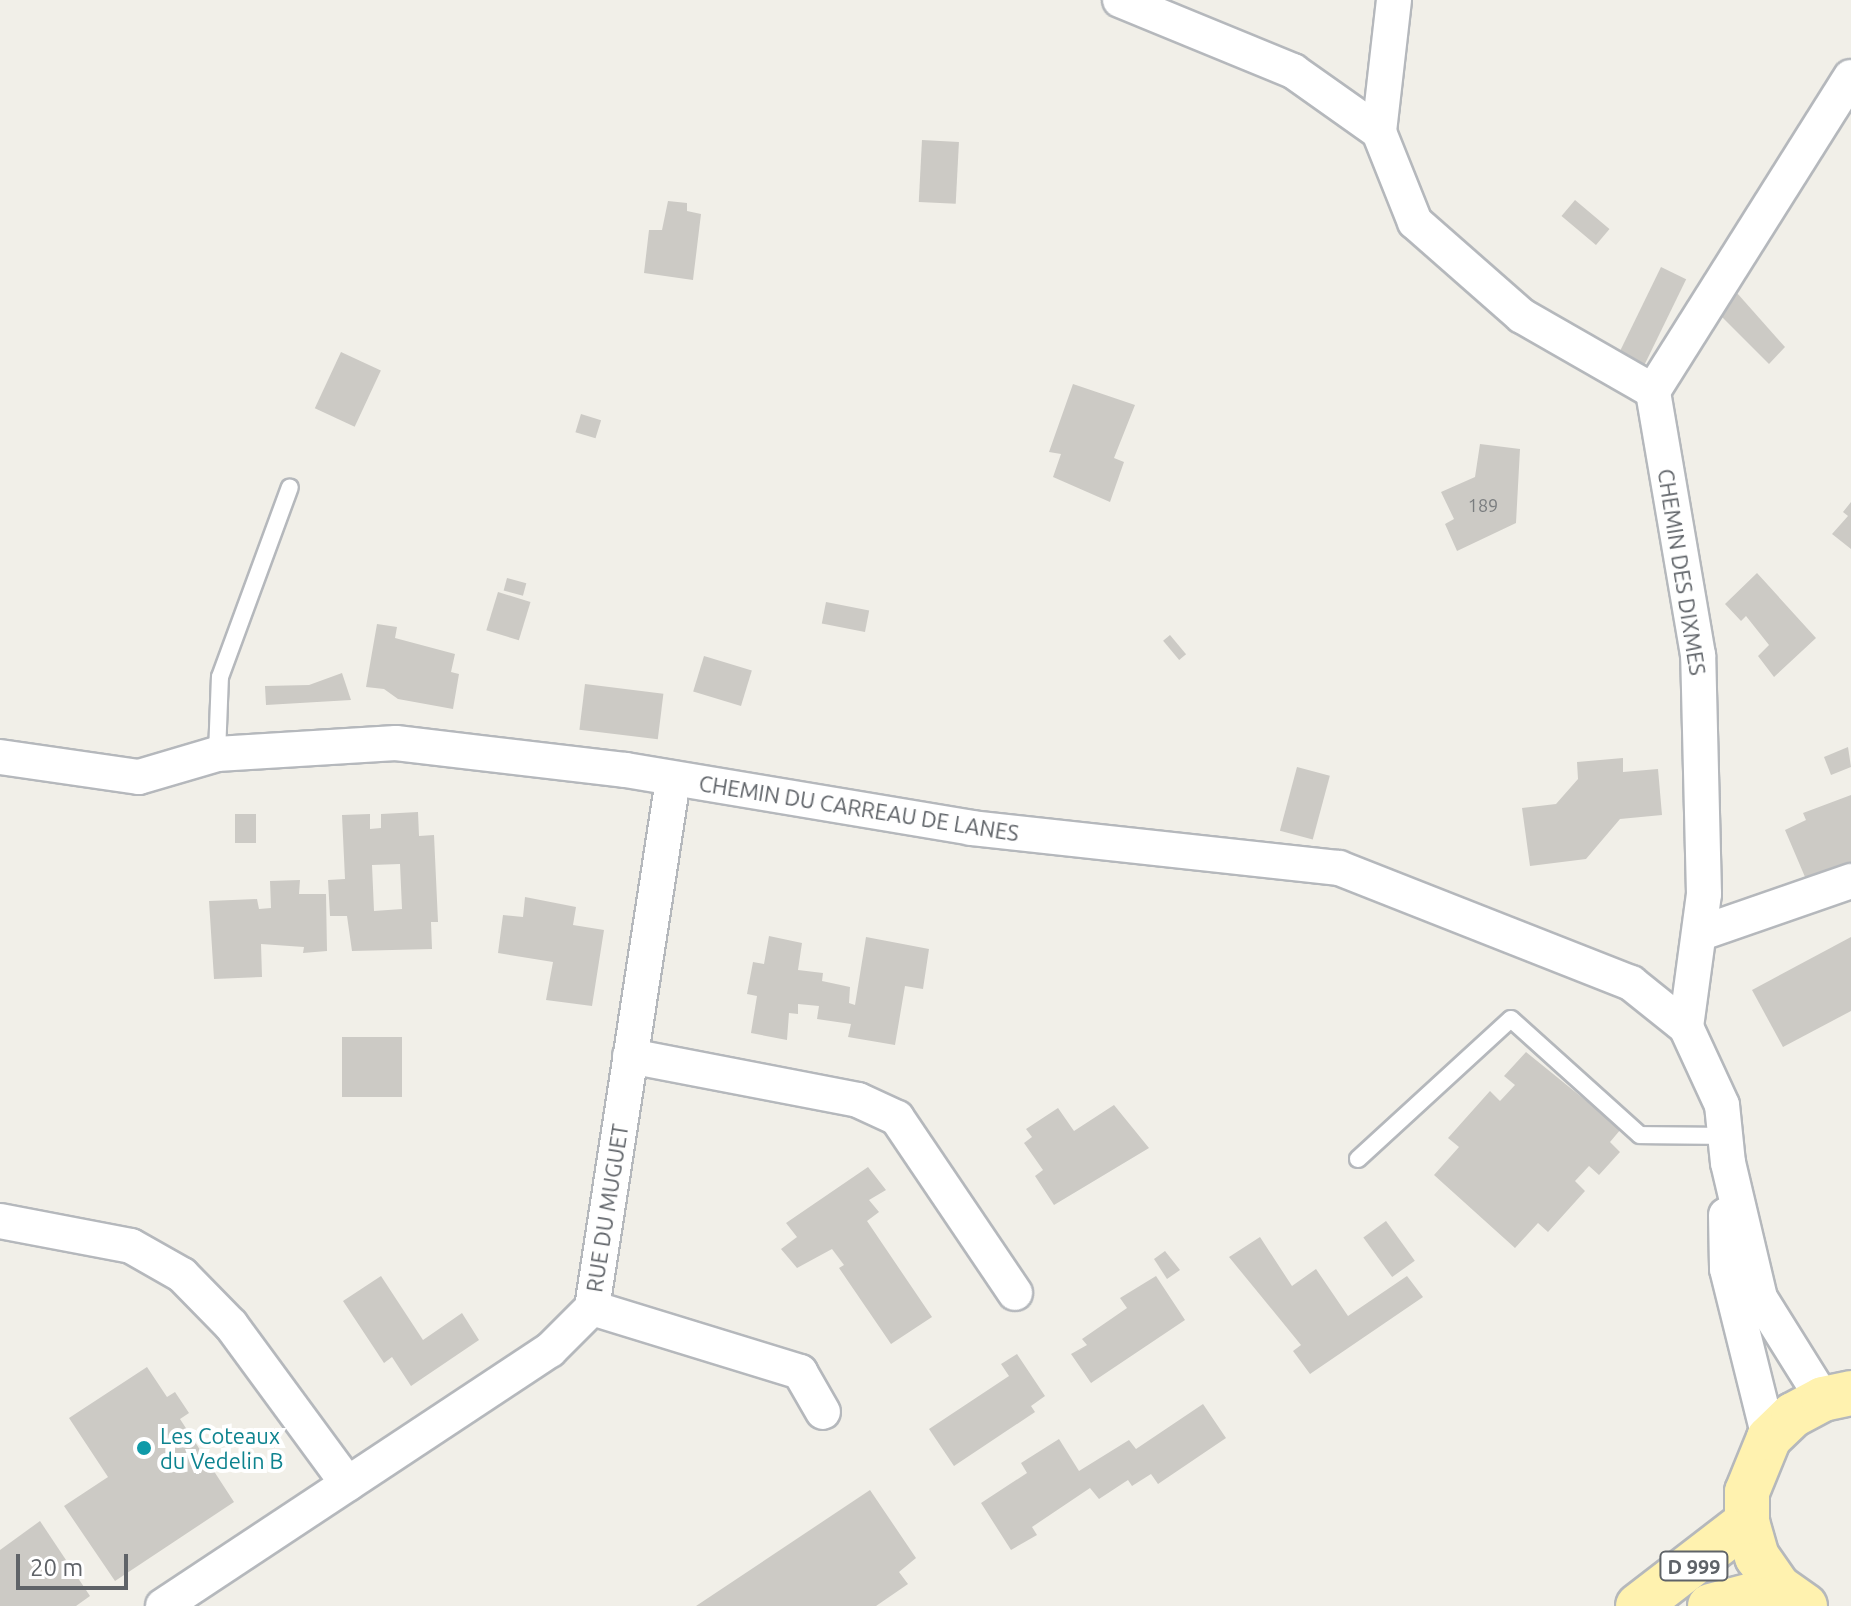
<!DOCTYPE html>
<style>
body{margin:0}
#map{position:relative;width:1851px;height:1606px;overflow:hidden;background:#f1efe8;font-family:Ubuntu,sans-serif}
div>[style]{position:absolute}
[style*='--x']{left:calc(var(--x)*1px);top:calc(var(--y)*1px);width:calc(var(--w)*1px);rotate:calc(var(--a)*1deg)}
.building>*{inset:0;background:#cccac5;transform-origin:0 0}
.roads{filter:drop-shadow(2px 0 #b5b8bc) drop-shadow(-2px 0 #b5b8bc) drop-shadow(0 2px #b5b8bc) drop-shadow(0 -2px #b5b8bc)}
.lane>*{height:16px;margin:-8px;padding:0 8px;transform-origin:8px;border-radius:8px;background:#fff}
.street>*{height:34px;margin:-17px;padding:0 17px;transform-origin:17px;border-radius:17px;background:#fff}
.primary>*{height:44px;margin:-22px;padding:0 22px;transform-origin:22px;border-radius:22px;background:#fff2af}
.dots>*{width:22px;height:22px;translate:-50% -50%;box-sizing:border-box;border:4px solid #fff;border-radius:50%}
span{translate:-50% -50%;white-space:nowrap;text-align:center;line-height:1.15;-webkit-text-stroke:8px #fff;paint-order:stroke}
.number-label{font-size:18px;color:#7a7d7f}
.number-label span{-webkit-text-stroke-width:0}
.shield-label span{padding:2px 6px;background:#fff;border:2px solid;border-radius:6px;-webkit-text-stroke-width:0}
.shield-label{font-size:20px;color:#5f6368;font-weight:700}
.street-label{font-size:22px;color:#5f6368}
.culture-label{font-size:22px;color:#0d838f}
.left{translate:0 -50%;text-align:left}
.scale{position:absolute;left:16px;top:1554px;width:112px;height:36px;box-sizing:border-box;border:4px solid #5f6368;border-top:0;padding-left:10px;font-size:24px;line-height:28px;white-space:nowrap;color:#5f6368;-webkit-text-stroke:6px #fff;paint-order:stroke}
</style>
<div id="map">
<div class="building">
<div style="left:922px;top:140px;width:37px;height:62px;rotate:3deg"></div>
<div style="left:1575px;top:200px;width:45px;height:21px;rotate:40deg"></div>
<div style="clip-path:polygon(668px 201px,687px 203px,687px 211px,701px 214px,693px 280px,644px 273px,649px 230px,662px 230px)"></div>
<div style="left:1661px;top:267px;width:28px;height:97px;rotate:26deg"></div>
<div style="clip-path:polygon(1737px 293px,1785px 347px,1769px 364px,1718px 313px)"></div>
<div style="left:341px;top:352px;width:44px;height:62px;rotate:25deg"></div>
<div style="clip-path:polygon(1073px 384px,1135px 405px,1114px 458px,1124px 462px,1110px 502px,1053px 477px,1061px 454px,1049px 452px)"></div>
<div style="left:581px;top:414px;width:21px;height:19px;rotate:17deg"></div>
<div style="clip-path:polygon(1480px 444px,1520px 449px,1516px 523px,1457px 551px,1445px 524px,1454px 519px,1441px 492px,1475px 477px)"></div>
<div style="clip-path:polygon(1851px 502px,1851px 549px,1832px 534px,1848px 516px,1843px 512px)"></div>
<div style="clip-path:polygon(1757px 573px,1816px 638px,1774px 677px,1758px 656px,1769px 645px,1746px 616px,1741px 621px,1725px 604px)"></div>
<div style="left:507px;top:578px;width:20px;height:13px;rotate:15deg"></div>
<div style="left:498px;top:592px;width:34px;height:40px;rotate:17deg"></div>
<div style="left:826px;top:602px;width:44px;height:22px;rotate:11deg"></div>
<div style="clip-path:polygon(377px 624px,397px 627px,395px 638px,455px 654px,451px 672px,459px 674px,453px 709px,398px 699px,384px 689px,366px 687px)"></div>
<div style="left:1170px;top:635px;width:25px;height:9px;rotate:50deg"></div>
<div style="left:704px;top:656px;width:50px;height:37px;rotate:17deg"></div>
<div style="clip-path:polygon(342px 673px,351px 700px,266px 705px,265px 686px,309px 685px)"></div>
<div style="left:585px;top:684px;width:79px;height:46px;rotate:7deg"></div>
<div style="clip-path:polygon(1848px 747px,1851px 767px,1831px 775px,1824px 757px)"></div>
<div style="clip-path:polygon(1623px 758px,1623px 772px,1658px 769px,1662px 815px,1620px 819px,1586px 859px,1530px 866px,1522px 808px,1556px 804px,1578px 779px,1577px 762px)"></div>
<div style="left:1297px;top:767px;width:34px;height:66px;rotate:15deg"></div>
<div style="clip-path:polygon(1851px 795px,1851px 867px,1808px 884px,1785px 830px,1806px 820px,1803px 813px)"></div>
<div style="clip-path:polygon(evenodd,418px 812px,419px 836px,434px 835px,438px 922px,431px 922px,432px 949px,352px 951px,347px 916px,330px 916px,328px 880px,345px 879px,342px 815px,370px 814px,370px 829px,381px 828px,381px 814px,418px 812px,400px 864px,402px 909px,374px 911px,372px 865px,400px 864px)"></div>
<div style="left:256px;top:814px;width:29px;height:21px;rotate:90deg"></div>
<div style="clip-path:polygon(300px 880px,299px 894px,326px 894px,327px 951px,303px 953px,304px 947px,261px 944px,262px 977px,214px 979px,209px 901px,257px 899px,259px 909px,271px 908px,270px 881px)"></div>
<div style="clip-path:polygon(525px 897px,576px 907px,573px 925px,604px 930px,592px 1006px,546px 1000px,553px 962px,498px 953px,503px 915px,523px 917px)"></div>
<div style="clip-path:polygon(769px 936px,802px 943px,798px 970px,823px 973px,822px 981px,850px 987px,849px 1003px,855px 1005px,866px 937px,929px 949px,923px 989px,905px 986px,895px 1045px,848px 1037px,851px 1024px,817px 1019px,819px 1006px,798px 1004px,798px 1014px,789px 1013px,787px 1040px,751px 1033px,757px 996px,747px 994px,753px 962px,764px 964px)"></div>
<div style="clip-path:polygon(1851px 937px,1851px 1011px,1783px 1047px,1752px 990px)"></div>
<div style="left:342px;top:1037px;width:60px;height:60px"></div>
<div style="clip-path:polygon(1526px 1052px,1621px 1129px,1610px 1142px,1620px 1152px,1599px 1175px,1589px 1166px,1575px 1181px,1585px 1191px,1548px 1232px,1538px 1223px,1515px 1248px,1434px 1175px,1459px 1147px,1448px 1138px,1490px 1091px,1500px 1101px,1515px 1085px,1504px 1076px)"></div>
<div style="clip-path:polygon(1114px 1105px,1149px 1148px,1054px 1205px,1035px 1176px,1043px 1170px,1024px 1143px,1032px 1137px,1026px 1129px,1058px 1108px,1074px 1131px)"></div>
<div style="clip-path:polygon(868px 1167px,886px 1190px,869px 1200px,879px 1212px,867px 1221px,932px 1317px,891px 1344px,839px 1268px,844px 1265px,832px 1249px,797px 1268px,781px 1249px,797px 1237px,786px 1223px)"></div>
<div style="left:1386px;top:1221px;width:49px;height:28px;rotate:54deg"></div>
<div style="clip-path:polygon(1260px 1237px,1292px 1286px,1316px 1269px,1348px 1316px,1407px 1276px,1423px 1297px,1310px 1374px,1293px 1351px,1301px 1345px,1229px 1257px)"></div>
<div style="clip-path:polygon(1165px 1251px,1180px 1270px,1167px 1279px,1154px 1259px)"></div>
<div style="clip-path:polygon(381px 1276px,423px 1340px,462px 1313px,479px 1340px,411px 1386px,392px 1357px,384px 1363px,343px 1301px)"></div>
<div style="clip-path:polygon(1156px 1276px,1185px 1320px,1091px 1383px,1071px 1354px,1087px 1345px,1082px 1339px,1127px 1308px,1120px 1298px)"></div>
<div style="clip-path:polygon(1017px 1354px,1045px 1396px,1031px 1406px,1035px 1412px,954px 1466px,929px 1429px,1009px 1376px,1001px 1364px)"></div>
<div style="clip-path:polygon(147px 1367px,167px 1397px,175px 1392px,189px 1413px,180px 1419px,234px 1502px,115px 1581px,64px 1506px,108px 1477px,69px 1418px)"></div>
<div style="clip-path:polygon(1203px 1404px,1226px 1438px,1158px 1484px,1151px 1474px,1132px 1486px,1128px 1480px,1099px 1499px,1090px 1488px,1032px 1527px,1037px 1535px,1011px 1550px,981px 1503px,1027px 1473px,1021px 1463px,1059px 1439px,1079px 1471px,1129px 1440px,1136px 1449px)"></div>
<div style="clip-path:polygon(870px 1490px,916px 1558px,899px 1572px,908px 1584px,876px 1606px,696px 1606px)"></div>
<div style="clip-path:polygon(40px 1521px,90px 1596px,76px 1606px,0 1606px,0 1550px)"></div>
</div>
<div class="roads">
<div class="lane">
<div style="--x:217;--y:754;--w:77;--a:-87.8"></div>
<div style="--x:220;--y:677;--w:202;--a:-69.8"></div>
<div style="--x:1358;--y:1159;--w:207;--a:-42.5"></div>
<div style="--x:1511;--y:1019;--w:173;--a:42"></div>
<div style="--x:1640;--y:1135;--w:83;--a:0.7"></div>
</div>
<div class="street">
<div style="--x:1120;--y:0;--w:187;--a:22.3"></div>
<div style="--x:1293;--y:71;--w:105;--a:35.3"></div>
<div style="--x:1394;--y:0;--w:133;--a:96.5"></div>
<div style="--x:1379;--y:132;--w:97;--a:68.2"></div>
<div style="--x:1415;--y:222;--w:142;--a:41.3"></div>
<div style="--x:1522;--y:316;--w:151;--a:29.8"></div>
<div style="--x:0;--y:757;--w:140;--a:8.2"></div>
<div style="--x:139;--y:777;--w:81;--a:-16.4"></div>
<div style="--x:217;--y:754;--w:179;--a:-3.5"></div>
<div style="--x:396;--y:743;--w:232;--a:6.7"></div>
<div style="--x:626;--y:770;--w:350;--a:9.5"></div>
<div style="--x:971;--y:828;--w:370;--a:6.2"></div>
<div style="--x:1339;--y:868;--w:314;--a:21.5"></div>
<div style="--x:1631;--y:983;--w:70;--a:38.7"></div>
<div style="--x:1701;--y:933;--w:159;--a:-19.1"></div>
<div style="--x:630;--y:1056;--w:232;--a:10.9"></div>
<div style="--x:858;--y:1100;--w:43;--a:24.8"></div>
<div style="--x:897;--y:1118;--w:211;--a:56"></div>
<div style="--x:1726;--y:1215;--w:54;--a:88.9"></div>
<div style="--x:1727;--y:1269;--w:174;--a:76"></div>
<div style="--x:0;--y:1221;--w:133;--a:10.8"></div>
<div style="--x:131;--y:1246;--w:59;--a:29.6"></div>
<div style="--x:182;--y:1275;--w:70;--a:45.6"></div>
<div style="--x:231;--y:1325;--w:197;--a:53.7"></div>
<div style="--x:592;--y:1308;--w:218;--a:17.1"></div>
<div style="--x:800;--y:1372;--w:46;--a:60.1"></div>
<div style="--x:1823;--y:1399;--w:119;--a:-122"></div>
<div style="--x:1760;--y:1298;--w:139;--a:-103.3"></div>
<div style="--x:1728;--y:1163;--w:58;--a:-95.9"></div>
<div style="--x:1722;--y:1105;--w:86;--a:-114.8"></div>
<div style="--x:1686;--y:1027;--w:134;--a:-82.3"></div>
<div style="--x:1704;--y:894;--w:239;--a:-91.4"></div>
<div style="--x:1698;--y:655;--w:268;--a:-99.7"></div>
<div style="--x:1653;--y:391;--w:371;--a:-57.8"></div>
<div style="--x:163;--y:1606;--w:464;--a:-33.5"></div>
<div style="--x:550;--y:1350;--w:59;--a:-45"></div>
<div style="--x:592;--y:1308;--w:534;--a:-81.28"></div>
</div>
<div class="primary">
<div style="--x:1638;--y:1606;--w:138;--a:-37.6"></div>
<div style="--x:1710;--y:1606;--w:71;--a:-14.6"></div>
<div style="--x:1805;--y:1606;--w:32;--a:-145"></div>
<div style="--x:1779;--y:1588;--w:38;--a:-125"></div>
<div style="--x:1757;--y:1557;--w:36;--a:-106"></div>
<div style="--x:1747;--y:1522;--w:30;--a:-90"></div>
<div style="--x:1747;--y:1492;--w:58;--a:-67.8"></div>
<div style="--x:1769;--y:1438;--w:33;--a:-44"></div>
<div style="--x:1793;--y:1415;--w:34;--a:-28"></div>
<div style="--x:1823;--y:1399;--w:29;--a:-12"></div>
</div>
</div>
<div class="dots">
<div style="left:144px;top:1448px;background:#0f9aa8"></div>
</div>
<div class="number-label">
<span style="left:1483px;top:505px">189</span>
</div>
<div class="shield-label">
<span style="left:1694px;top:1566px">D 999</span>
</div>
<div class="street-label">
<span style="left:1682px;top:572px;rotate:81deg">CHEMIN DES DIXMES</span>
<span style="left:859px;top:808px;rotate:9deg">CHEMIN DU CARREAU DE LANES</span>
<span style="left:607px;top:1208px;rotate:-81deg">RUE DU MUGUET</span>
</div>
<div class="culture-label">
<span class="left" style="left:160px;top:1448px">Les Coteaux<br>du Vedelin B</span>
</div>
<div class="scale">20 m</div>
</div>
